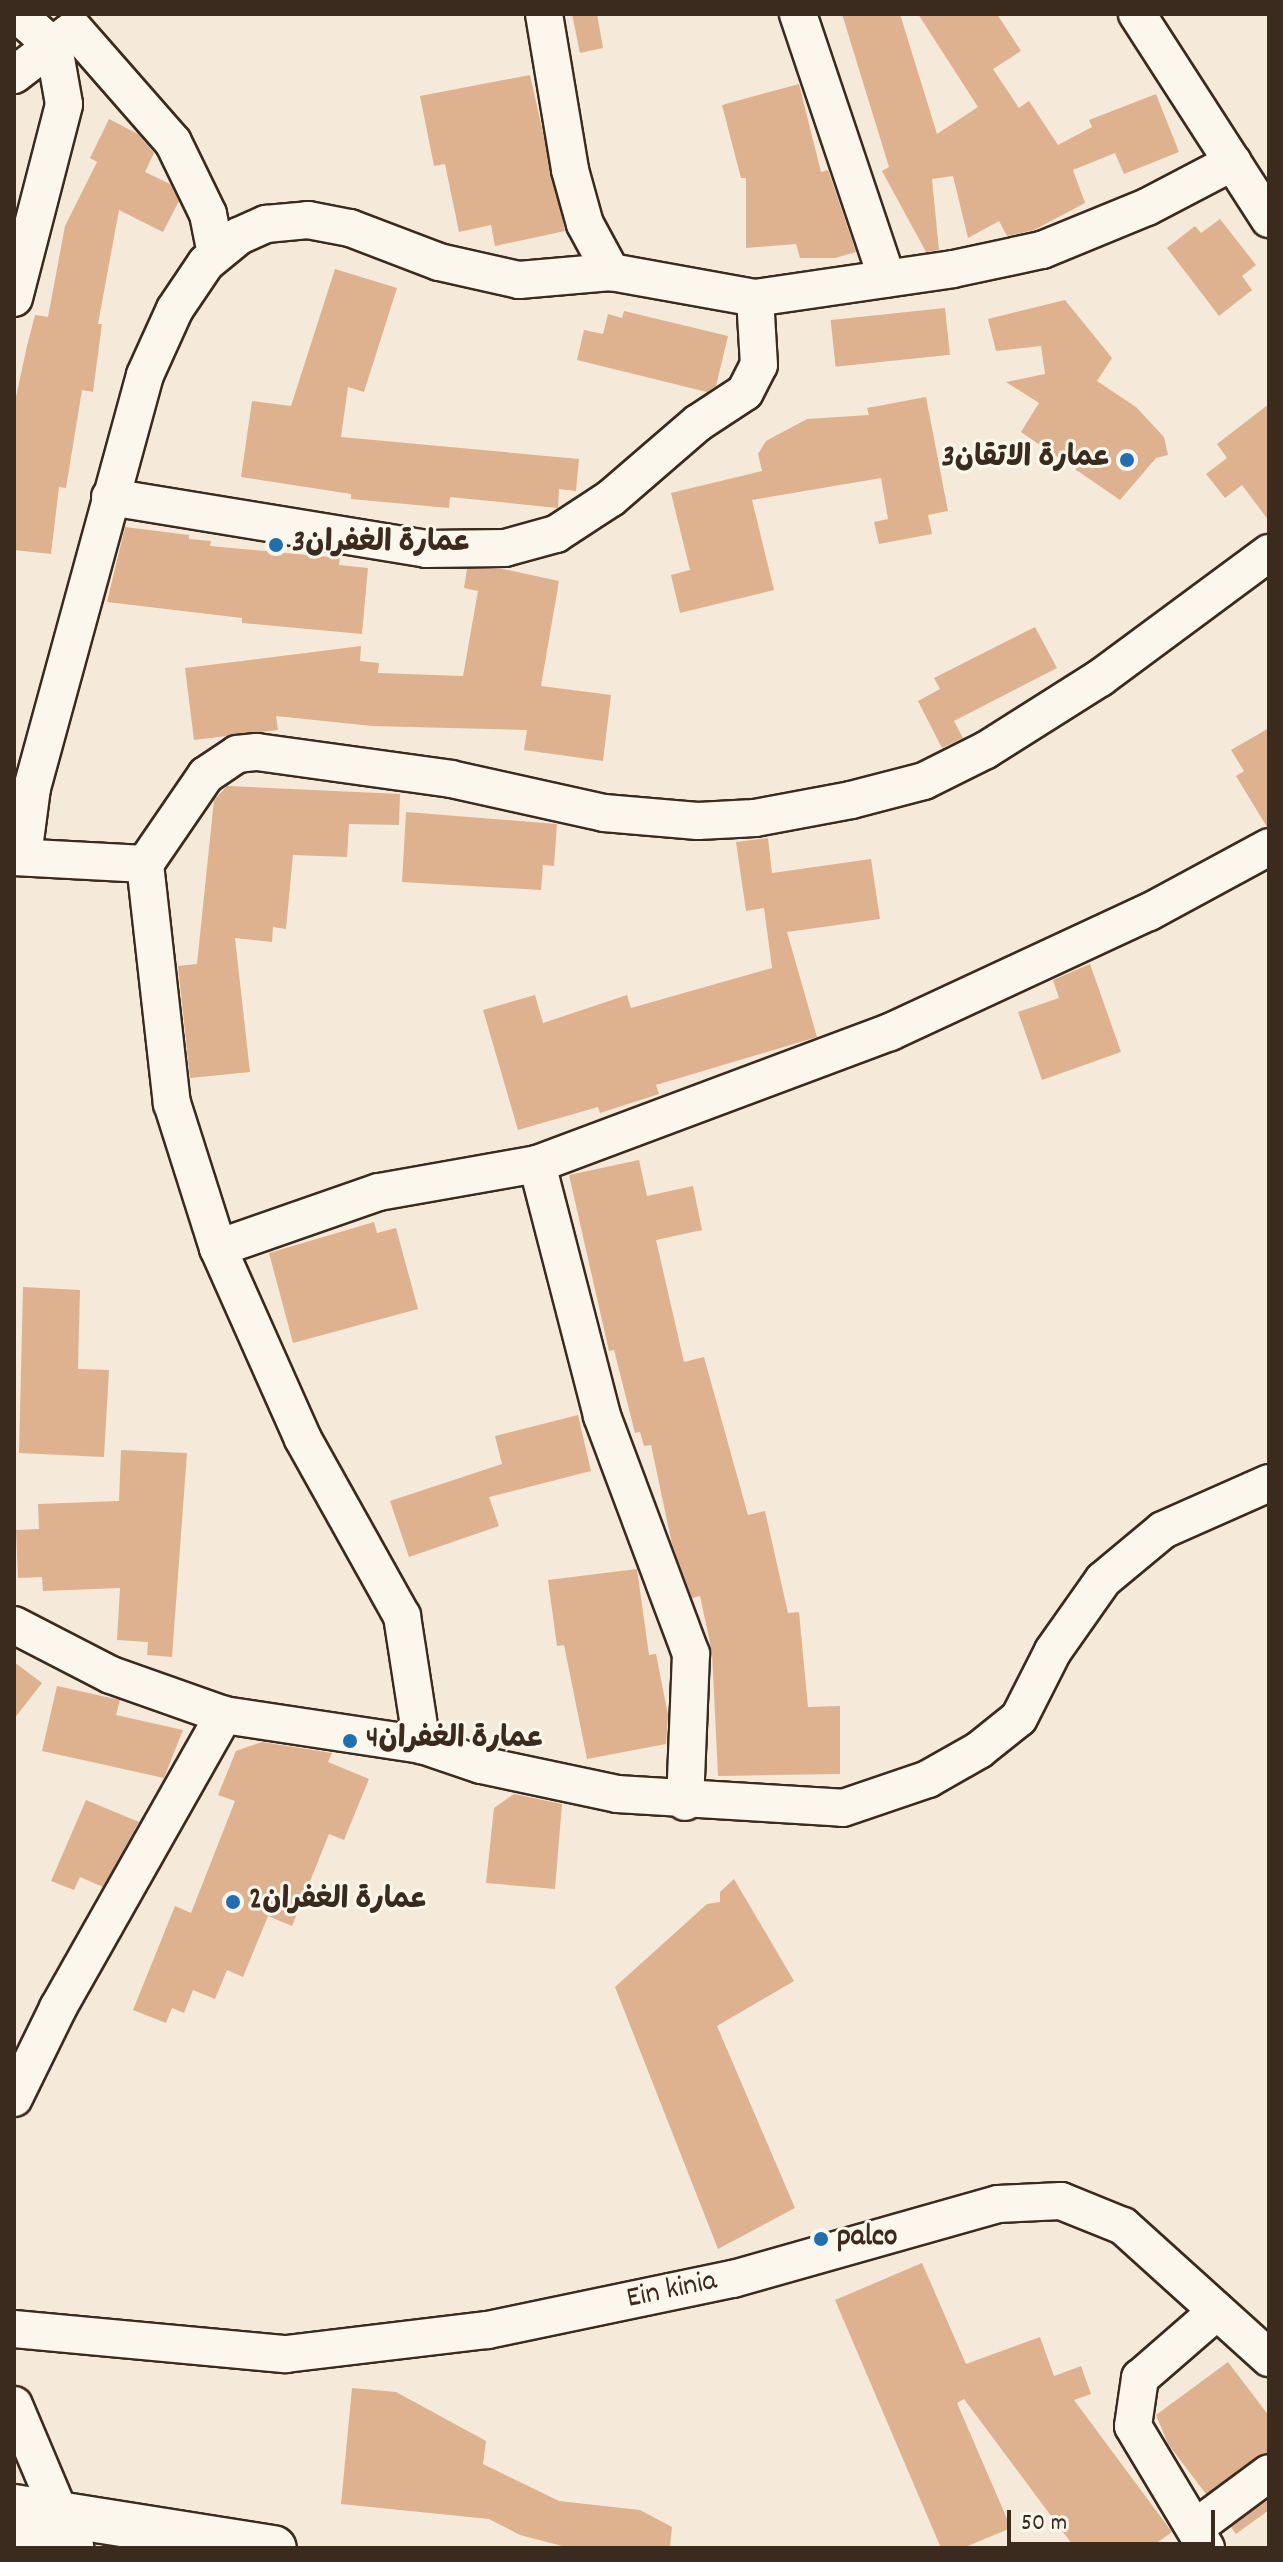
<!DOCTYPE html>
<meta charset="utf-8">
<style>
body{margin:0}
#map{position:relative;width:1283px;height:2562px;overflow:hidden;background:#f5e9d9;font-family:Dekko,"Playpen Sans Arabic",sans-serif}
div>[style]{position:absolute}
[style*='--x']{left:calc(var(--x)*1px);top:calc(var(--y)*1px);width:calc(var(--w)*1px);rotate:calc(var(--a)*1deg)}
.building>*{inset:0;background:#deb28f;transform-origin:0 0}
.roads{filter:drop-shadow(2px 0 #3b2a1e) drop-shadow(-2px 0 #3b2a1e) drop-shadow(0 2px #3b2a1e) drop-shadow(0 -2px #3b2a1e)}
.minor>*{height:36px;margin:-18px;padding:0 18px;transform-origin:18px;border-radius:18px;background:#fbf7ec}
.major>*{height:44px;margin:-22px;padding:0 22px;transform-origin:22px;border-radius:22px;background:#fbf7ec}
.dots>*{width:22px;height:22px;translate:-50% -50%;box-sizing:border-box;border:4px solid #fbf7ec;border-radius:50%}
span{translate:-50% -50%;white-space:nowrap;text-align:center;line-height:1.15;-webkit-text-stroke:6px #fbf7ec;paint-order:stroke}
.poi-label{font-size:30px;color:#3b2a1e;font-weight:700}
.right{translate:-100% -50%;text-align:right}
.left{translate:0 -50%;text-align:left}
.street-label{font-size:30px;color:#3b2a1e}
.frame{position:absolute;inset:0;border:16px solid #3b2a1e;pointer-events:none}
.scale{position:absolute;left:1007px;top:2510px;width:208px;height:36px;box-sizing:border-box;border:4px solid #3b2a1e;border-top:0;padding-left:10px;font-size:24px;line-height:28px;white-space:nowrap;color:#3b2a1e;-webkit-text-stroke:6px #fbf7ec;paint-order:stroke}
</style>
<div id="map">
<div class="building">
<div style="clip-path:polygon(572px 14px,597px 14px,603px 48px,580px 53px)"></div>
<div style="clip-path:polygon(842px 14px,900px 14px,937px 134px,978px 107px,918px 14px,997px 14px,1021px 51px,993px 69px,1019px 108px,1029px 101px,1058px 145px,1092px 127px,1089px 120px,1156px 94px,1179px 152px,1124px 174px,1115px 153px,1073px 170px,1085px 203px,1034px 230px,1007px 236px,999px 221px,968px 238px,953px 176px,932px 179px,939px 250px,926px 252px,882px 171px,889px 167px)"></div>
<div style="clip-path:polygon(530px 75px,565px 231px,495px 246px,491px 225px,459px 232px,445px 164px,434px 166px,420px 96px)"></div>
<div style="clip-path:polygon(799px 84px,821px 172px,828px 170px,856px 252px,835px 258px,800px 258px,796px 244px,746px 248px,746px 178px,741px 178px,722px 105px)"></div>
<div style="clip-path:polygon(109px 119px,138px 134px,154px 153px,145px 172px,170px 184px,179px 201px,163px 232px,119px 210px,98px 324px,102px 324px,93px 392px,82px 390px,66px 488px,59px 487px,51px 554px,14px 550px,14px 406px,27px 346px,35px 315px,48px 317px,65px 226px,97px 162px,90px 158px)"></div>
<div style="clip-path:polygon(1220px 219px,1256px 265px,1242px 276px,1252px 290px,1219px 316px,1167px 248px,1195px 226px,1201px 233px)"></div>
<div style="clip-path:polygon(335px 269px,397px 288px,364px 392px,348px 387px,341px 437px,579px 459px,576px 491px,559px 489px,558px 508px,450px 497px,449px 508px,351px 499px,351px 494px,241px 477px,252px 401px,291px 406px)"></div>
<div style="clip-path:polygon(1065px 300px,1112px 358px,1097px 381px,1136px 407px,1164px 437px,1168px 455px,1156px 458px,1120px 500px,1021px 432px,1039px 403px,1006px 382px,1045px 374px,1041px 346px,996px 351px,988px 319px)"></div>
<div style="left:945px;top:308px;width:47px;height:115px;rotate:84deg"></div>
<div style="clip-path:polygon(624px 311px,728px 336px,716px 386px,707px 392px,577px 360px,584px 330px,603px 334px,608px 314px,622px 318px)"></div>
<div style="clip-path:polygon(926px 397px,948px 511px,928px 515px,932px 534px,879px 544px,874px 522px,888px 519px,881px 478px,752px 500px,774px 590px,680px 613px,671px 575px,690px 570px,671px 493px,762px 471px,758px 454px,766px 441px,807px 419px,869px 415px,867px 408px)"></div>
<div style="clip-path:polygon(1269px 404px,1269px 521px,1242px 485px,1225px 498px,1206px 474px,1227px 458px,1217px 444px)"></div>
<div style="clip-path:polygon(125px 527px,189px 535px,189px 539px,211px 541px,210px 546px,340px 558px,339px 565px,368px 568px,362px 634px,242px 623px,242px 618px,107px 602px)"></div>
<div style="clip-path:polygon(467px 569px,503px 569px,559px 581px,541px 686px,611px 695px,603px 761px,524px 750px,527px 730px,372px 726px,276px 716px,278px 730px,194px 740px,185px 668px,361px 646px,360px 661px,379px 663px,378px 673px,463px 676px,478px 591px,464px 588px)"></div>
<div style="clip-path:polygon(1035px 627px,1057px 668px,954px 721px,963px 738px,942px 748px,918px 701px,940px 689px,934px 678px)"></div>
<div style="clip-path:polygon(1269px 728px,1269px 826px,1267px 827px,1236px 776px,1244px 771px,1231px 750px)"></div>
<div style="clip-path:polygon(227px 786px,400px 794px,399px 825px,349px 824px,347px 857px,293px 855px,286px 929px,273px 927px,272px 942px,235px 938px,250px 1072px,190px 1078px,178px 966px,197px 964px,214px 800px)"></div>
<div style="clip-path:polygon(406px 812px,557px 824px,554px 866px,543px 865px,541px 890px,402px 882px)"></div>
<div style="clip-path:polygon(768px 838px,772px 873px,871px 859px,880px 919px,787px 932px,817px 1037px,656px 1085px,659px 1094px,600px 1113px,598px 1107px,518px 1130px,483px 1010px,535px 995px,543px 1023px,627px 995px,631px 1008px,772px 968px,764px 908px,746px 911px,736px 842px)"></div>
<div style="clip-path:polygon(1090px 964px,1121px 1052px,1042px 1080px,1018px 1012px,1059px 998px,1053px 980px)"></div>
<div style="clip-path:polygon(639px 1160px,647px 1196px,693px 1186px,702px 1230px,656px 1240px,684px 1362px,704px 1357px,748px 1515px,765px 1511px,788px 1613px,799px 1612px,808px 1707px,840px 1706px,840px 1774px,718px 1776px,712px 1652px,700px 1596px,692px 1598px,672px 1544px,651px 1445px,644px 1446px,640px 1432px,635px 1433px,614px 1350px,609px 1351px,569px 1175px)"></div>
<div style="clip-path:polygon(374px 1222px,377px 1233px,396px 1228px,418px 1309px,293px 1343px,269px 1253px)"></div>
<div style="clip-path:polygon(23px 1287px,80px 1290px,78px 1369px,109px 1370px,104px 1457px,19px 1453px)"></div>
<div style="clip-path:polygon(578px 1415px,591px 1471px,489px 1497px,499px 1526px,409px 1557px,390px 1501px,502px 1464px,495px 1436px)"></div>
<div style="clip-path:polygon(121px 1450px,187px 1453px,172px 1657px,147px 1655px,148px 1642px,117px 1640px,120px 1588px,43px 1591px,42px 1577px,18px 1578px,16px 1530px,39px 1529px,38px 1504px,119px 1501px)"></div>
<div style="clip-path:polygon(637px 1569px,649px 1655px,656px 1654px,668px 1715px,666px 1744px,587px 1759px,564px 1645px,557px 1646px,548px 1580px)"></div>
<div style="clip-path:polygon(14px 1662px,42px 1683px,14px 1719px)"></div>
<div style="clip-path:polygon(57px 1686px,120px 1700px,116px 1715px,183px 1730px,164px 1778px,42px 1751px)"></div>
<div style="clip-path:polygon(262px 1742px,332px 1753px,328px 1762px,369px 1779px,344px 1840px,329px 1834px,292px 1926px,268px 1916px,243px 1977px,227px 1970px,215px 1999px,193px 1990px,184px 2013px,172px 2008px,166px 2023px,133px 2010px,175px 1906px,191px 1913px,235px 1801px,218px 1795px,236px 1751px)"></div>
<div style="clip-path:polygon(514px 1794px,562px 1804px,555px 1889px,486px 1883px,494px 1808px)"></div>
<div style="clip-path:polygon(86px 1800px,139px 1822px,103px 1887px,80px 1877px,74px 1890px,51px 1881px)"></div>
<div style="clip-path:polygon(734px 1879px,794px 1981px,717px 2026px,795px 2208px,718px 2249px,615px 1987px,707px 1904px,720px 1902px,720px 1892px)"></div>
<div style="clip-path:polygon(922px 2263px,966px 2364px,1040px 2337px,1054px 2376px,1081px 2366px,1091px 2394px,1074px 2400px,1172px 2532px,1150px 2548px,1075px 2548px,964px 2399px,957px 2403px,1011px 2528px,963px 2548px,941px 2548px,835px 2300px)"></div>
<div style="clip-path:polygon(1228px 2362px,1269px 2416px,1269px 2452px,1206px 2494px,1168px 2444px,1156px 2415px)"></div>
<div style="clip-path:polygon(352px 2388px,396px 2392px,486px 2441px,483px 2464px,559px 2501px,640px 2510px,672px 2527px,670px 2548px,562px 2546px,520px 2535px,489px 2519px,341px 2504px)"></div>
<div style="clip-path:polygon(1269px 2499px,1269px 2510px,1236px 2534px,1231px 2527px)"></div>
</div>
<div class="roads">
<div class="minor">
<div style="--x:544;--y:14;--w:158;--a:80.5"></div>
<div style="--x:570;--y:170;--w:56;--a:74.5"></div>
<div style="--x:585;--y:224;--w:55;--a:61.6"></div>
<div style="--x:798;--y:14;--w:279;--a:71.4"></div>
<div style="--x:1137;--y:14;--w:244;--a:57.2"></div>
<div style="--x:74;--y:29;--w:150;--a:48.8"></div>
<div style="--x:173;--y:142;--w:80;--a:64.1"></div>
<div style="--x:208;--y:214;--w:41;--a:78.7"></div>
<div style="--x:14;--y:75;--w:71;--a:-37.5"></div>
<div style="--x:14;--y:298;--w:200;--a:-75.5"></div>
<div style="--x:64;--y:104;--w:58;--a:-100"></div>
<div style="--x:54;--y:47;--w:50;--a:-138.3"></div>
<div style="--x:110;--y:497;--w:320;--a:9.3"></div>
<div style="--x:426;--y:549;--w:79;--a:-0.7"></div>
<div style="--x:505;--y:548;--w:53;--a:-15.4"></div>
<div style="--x:556;--y:534;--w:66;--a:-33.2"></div>
<div style="--x:611;--y:498;--w:115;--a:-40.8"></div>
<div style="--x:698;--y:423;--w:56;--a:-33.4"></div>
<div style="--x:745;--y:392;--w:30;--a:-63"></div>
<div style="--x:759;--y:365;--w:67;--a:-93.4"></div>
<div style="--x:23;--y:856;--w:69;--a:-82.5"></div>
<div style="--x:32;--y:788;--w:428;--a:-74.7"></div>
<div style="--x:145;--y:375;--w:72;--a:-65.6"></div>
<div style="--x:175;--y:309;--w:55;--a:-56"></div>
<div style="--x:206;--y:263;--w:43;--a:-39.3"></div>
<div style="--x:239;--y:236;--w:30;--a:-24"></div>
<div style="--x:266;--y:224;--w:42;--a:-5.4"></div>
<div style="--x:308;--y:220;--w:43;--a:10.8"></div>
<div style="--x:350;--y:228;--w:95;--a:20.9"></div>
<div style="--x:439;--y:262;--w:82;--a:12.7"></div>
<div style="--x:519;--y:280;--w:92;--a:-5"></div>
<div style="--x:611;--y:272;--w:146;--a:10.2"></div>
<div style="--x:755;--y:298;--w:200;--a:-8.3"></div>
<div style="--x:953;--y:269;--w:91;--a:-12.1"></div>
<div style="--x:1042;--y:250;--w:113;--a:-22.3"></div>
<div style="--x:1147;--y:207;--w:97;--a:-27.6"></div>
<div style="--x:14;--y:857;--w:131;--a:3.1"></div>
<div style="--x:145;--y:864;--w:108;--a:-55.6"></div>
<div style="--x:206;--y:775;--w:37;--a:-34"></div>
<div style="--x:237;--y:754;--w:20;--a:-6"></div>
<div style="--x:257;--y:752;--w:196;--a:7.9"></div>
<div style="--x:451;--y:779;--w:157;--a:12.5"></div>
<div style="--x:604;--y:813;--w:94;--a:4.9"></div>
<div style="--x:698;--y:821;--w:57;--a:-3"></div>
<div style="--x:755;--y:818;--w:98;--a:-10.6"></div>
<div style="--x:851;--y:800;--w:75;--a:-14.6"></div>
<div style="--x:924;--y:781;--w:69;--a:-26.6"></div>
<div style="--x:986;--y:750;--w:135;--a:-32.3"></div>
<div style="--x:1100;--y:678;--w:210;--a:-36.5"></div>
<div style="--x:145;--y:864;--w:241;--a:83.6"></div>
<div style="--x:172;--y:1103;--w:152;--a:72.4"></div>
<div style="--x:218;--y:1248;--w:209;--a:66"></div>
<div style="--x:303;--y:1439;--w:203;--a:60.8"></div>
<div style="--x:402;--y:1616;--w:131;--a:81.2"></div>
<div style="--x:537;--y:1164;--w:260;--a:75.5"></div>
<div style="--x:602;--y:1416;--w:254;--a:69.5"></div>
<div style="--x:691;--y:1654;--w:148;--a:92.3"></div>
<div style="--x:218;--y:1248;--w:170;--a:-19.2"></div>
<div style="--x:379;--y:1192;--w:160;--a:-10"></div>
<div style="--x:537;--y:1164;--w:377;--a:-20.5"></div>
<div style="--x:890;--y:1032;--w:285;--a:-24.9"></div>
<div style="--x:1149;--y:912;--w:136;--a:-28.4"></div>
<div style="--x:14;--y:1625;--w:109;--a:27.3"></div>
<div style="--x:111;--y:1675;--w:120;--a:19.5"></div>
<div style="--x:224;--y:1715;--w:200;--a:8.6"></div>
<div style="--x:422;--y:1745;--w:62;--a:18.7"></div>
<div style="--x:481;--y:1765;--w:139;--a:12"></div>
<div style="--x:617;--y:1794;--w:226;--a:3.5"></div>
<div style="--x:843;--y:1808;--w:90;--a:-18.8"></div>
<div style="--x:928;--y:1779;--w:59;--a:-29.6"></div>
<div style="--x:979;--y:1750;--w:51;--a:-38.7"></div>
<div style="--x:1019;--y:1718;--w:75;--a:-63.1"></div>
<div style="--x:1053;--y:1651;--w:87;--a:-54.8"></div>
<div style="--x:1103;--y:1580;--w:78;--a:-39.8"></div>
<div style="--x:1163;--y:1530;--w:116;--a:-23.9"></div>
<div style="--x:14;--y:2098;--w:100;--a:-63.9"></div>
<div style="--x:58;--y:2008;--w:337;--a:-60.5"></div>
<div style="--x:14;--y:2329;--w:273;--a:5.3"></div>
<div style="--x:286;--y:2354;--w:203;--a:-6.8"></div>
<div style="--x:488;--y:2330;--w:250;--a:-11.8"></div>
<div style="--x:733;--y:2279;--w:275;--a:-15.8"></div>
<div style="--x:998;--y:2204;--w:63;--a:-2.7"></div>
<div style="--x:1061;--y:2201;--w:67;--a:22"></div>
<div style="--x:1123;--y:2226;--w:197;--a:42.1"></div>
<div style="--x:14;--y:2405;--w:118;--a:67.1"></div>
<div style="--x:1195;--y:2528;--w:92;--a:-36.6"></div>
<div style="--x:1206;--y:2548;--w:142;--a:-120.9"></div>
<div style="--x:1133;--y:2426;--w:49;--a:-81.7"></div>
<div style="--x:1140;--y:2378;--w:102;--a:-41"></div>
</div>
<div class="major">
<div style="--x:14;--y:2507;--w:263;--a:9"></div>
<div style="--x:14;--y:2540;--w:58;--a:8"></div>
</div>
</div>
<div class="dots">
<div style="left:1127px;top:460px;background:#1f6fb2"></div>
<div style="left:276px;top:545px;background:#1f6fb2"></div>
<div style="left:350px;top:1741px;background:#1f6fb2"></div>
<div style="left:233px;top:1902px;background:#1f6fb2"></div>
<div style="left:821px;top:2239px;background:#1f6fb2"></div>
</div>
<div class="poi-label">
<span class="right" style="left:1111px;top:460px">عمارة الاتقان3</span>
<span class="left" style="left:292px;top:545px">عمارة الغفران3</span>
<span class="left" style="left:366px;top:1741px">عمارة الغفران4</span>
<span class="left" style="left:249px;top:1902px">عمارة الغفران2</span>
<span class="left" style="left:837px;top:2239px">palco</span>
</div>
<div class="street-label">
<span style="left:672px;top:2292px;rotate:-12deg">Ein kinia</span>
</div>
<div class="frame"></div>
<div class="scale">50 m</div>
</div>
